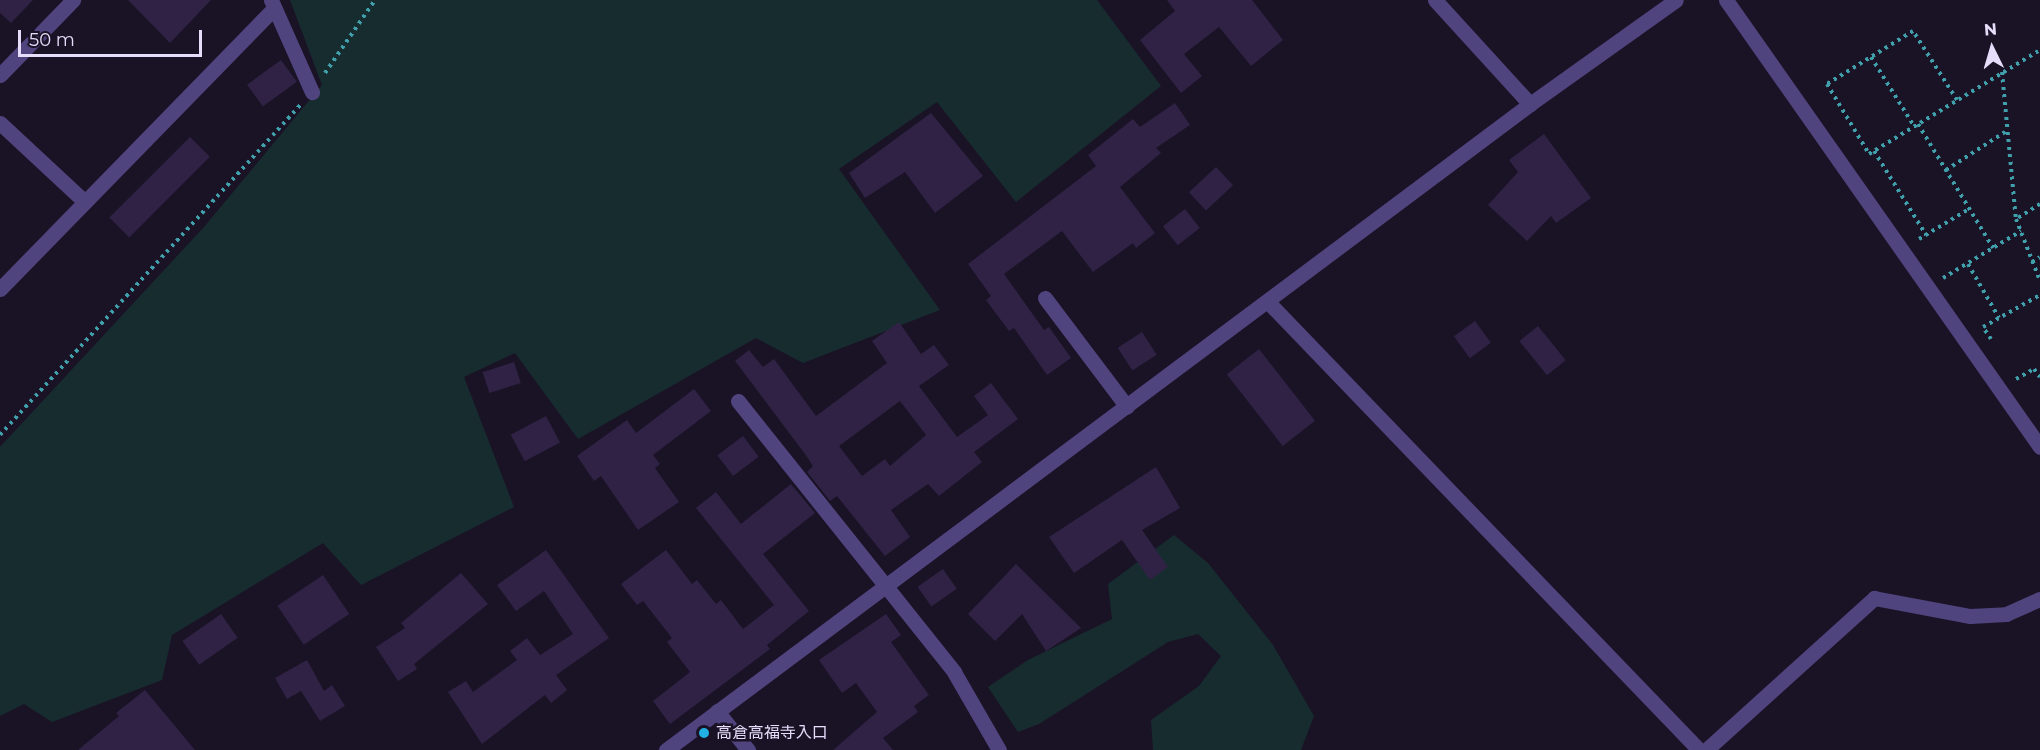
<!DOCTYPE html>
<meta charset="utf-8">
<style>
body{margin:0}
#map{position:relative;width:2040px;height:750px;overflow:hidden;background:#1a1326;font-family:Montserrat,"Noto Sans JP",sans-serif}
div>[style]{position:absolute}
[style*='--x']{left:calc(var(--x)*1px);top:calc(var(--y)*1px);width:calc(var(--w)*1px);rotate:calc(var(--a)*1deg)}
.green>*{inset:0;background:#172c2f}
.building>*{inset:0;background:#2f2245;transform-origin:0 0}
.path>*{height:4px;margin-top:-2px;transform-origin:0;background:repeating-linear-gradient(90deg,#40a0ab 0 3px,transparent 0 7.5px)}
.minor>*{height:15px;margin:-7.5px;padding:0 7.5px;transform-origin:7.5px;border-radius:7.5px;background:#50447f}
.dots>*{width:16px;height:16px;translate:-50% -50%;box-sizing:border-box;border:3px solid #1a1326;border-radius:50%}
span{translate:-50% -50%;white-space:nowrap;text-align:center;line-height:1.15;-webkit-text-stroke:5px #1a1326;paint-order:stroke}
.poi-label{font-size:16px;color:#e5ddfa}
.left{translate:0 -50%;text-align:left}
.north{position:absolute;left:1962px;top:18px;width:60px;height:60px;-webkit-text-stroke:4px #1a1326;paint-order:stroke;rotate:355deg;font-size:16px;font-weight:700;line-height:24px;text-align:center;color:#e5ddfa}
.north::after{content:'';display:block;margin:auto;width:21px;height:27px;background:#e5ddfa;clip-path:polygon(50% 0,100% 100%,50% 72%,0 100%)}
.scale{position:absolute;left:18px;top:30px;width:184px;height:27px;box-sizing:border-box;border:3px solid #e5ddfa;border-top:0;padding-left:8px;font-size:18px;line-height:21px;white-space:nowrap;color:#e5ddfa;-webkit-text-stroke:4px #1a1326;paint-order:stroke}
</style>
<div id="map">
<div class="green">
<div style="clip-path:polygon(290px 0,1097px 0,1161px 86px,1016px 202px,937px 102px,839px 169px,940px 310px,803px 363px,756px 338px,578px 439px,515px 353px,464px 377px,514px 507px,361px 585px,323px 543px,172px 635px,162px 680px,52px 722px,24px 704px,0 716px,0 447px,204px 227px,322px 85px)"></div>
<div style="clip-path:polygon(1174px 535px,1208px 563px,1273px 645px,1314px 716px,1301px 750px,1153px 750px,1151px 720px,1199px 686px,1221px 656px,1198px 634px,1168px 642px,1039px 724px,1018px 732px,988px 687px,1028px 660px,1112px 619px,1108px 584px)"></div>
</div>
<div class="building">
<div style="clip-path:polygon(0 0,33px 0,11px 23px,0 13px)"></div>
<div style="clip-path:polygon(128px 0,211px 0,170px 43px)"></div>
<div style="clip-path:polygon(1167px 0,1252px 0,1283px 40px,1251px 66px,1219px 27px,1184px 54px,1202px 76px,1181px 93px,1140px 40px,1175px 11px)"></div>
<div style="left:281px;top:60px;width:27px;height:42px;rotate:54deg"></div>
<div style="clip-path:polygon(1175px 103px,1190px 125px,1156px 148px,1161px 153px,1120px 187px,1155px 233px,1136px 248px,1133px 243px,1093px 272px,1062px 231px,1004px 274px,1044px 330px,1049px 327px,1071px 358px,1047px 375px,1014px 328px,1009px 331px,986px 300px,991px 296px,968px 264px,1096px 166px,1088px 155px,1133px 119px,1140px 127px)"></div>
<div style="clip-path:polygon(931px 113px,983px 176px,935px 213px,905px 172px,865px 198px,849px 173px)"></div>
<div style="clip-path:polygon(1544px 134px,1591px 198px,1556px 223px,1551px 216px,1527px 241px,1488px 205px,1518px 172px,1509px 160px)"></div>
<div style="left:190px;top:137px;width:28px;height:114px;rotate:45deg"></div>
<div style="left:1216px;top:167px;width:25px;height:37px;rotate:47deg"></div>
<div style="left:1185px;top:209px;width:24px;height:28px;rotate:52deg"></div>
<div style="left:1475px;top:321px;width:27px;height:26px;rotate:54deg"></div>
<div style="clip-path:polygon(evenodd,899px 322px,921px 354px,934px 345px,949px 365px,919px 386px,957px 437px,988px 415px,974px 396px,991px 383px,1018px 419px,974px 452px,982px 462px,939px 496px,928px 484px,891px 510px,910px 537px,885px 556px,837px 496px,830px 501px,807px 472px,813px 466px,805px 454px,735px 361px,749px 350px,763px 367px,774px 359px,816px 416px,887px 363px,872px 341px,899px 322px,900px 401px,926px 435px,890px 466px,885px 459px,862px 476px,839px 446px,900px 401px)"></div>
<div style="left:1538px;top:326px;width:44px;height:24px;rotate:51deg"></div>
<div style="left:1142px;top:332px;width:27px;height:29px;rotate:57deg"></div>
<div style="left:1259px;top:349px;width:91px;height:41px;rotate:52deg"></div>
<div style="left:514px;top:362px;width:22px;height:33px;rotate:72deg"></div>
<div style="clip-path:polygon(694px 389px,711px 411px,653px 455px,660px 464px,655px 468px,679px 502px,638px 530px,601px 476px,594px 481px,577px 456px,627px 420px,636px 433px)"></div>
<div style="left:546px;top:416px;width:30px;height:40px;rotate:62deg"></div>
<div style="left:743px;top:436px;width:26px;height:32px;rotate:53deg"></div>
<div style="clip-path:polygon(1156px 467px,1180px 508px,1142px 530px,1168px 567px,1150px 580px,1122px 540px,1074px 573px,1049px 537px)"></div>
<div style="clip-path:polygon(791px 484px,815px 513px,763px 554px,809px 611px,767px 645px,770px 649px,670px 724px,653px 701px,690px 672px,667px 642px,672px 638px,643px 601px,637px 605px,621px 584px,666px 550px,692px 584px,697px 580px,716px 604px,721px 600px,743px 629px,774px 605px,696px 508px,716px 492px,741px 524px)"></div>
<div style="clip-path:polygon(546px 550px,609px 638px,556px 675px,567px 690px,551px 703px,545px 695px,482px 744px,448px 692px,466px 681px,473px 692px,517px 660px,510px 651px,527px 638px,540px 655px,573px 634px,544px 591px,516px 611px,497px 585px)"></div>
<div style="clip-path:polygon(1016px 564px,1081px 628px,1046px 651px,1022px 614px,995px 641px,968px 614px)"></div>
<div style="left:943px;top:569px;width:24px;height:31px;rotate:55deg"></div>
<div style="clip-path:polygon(461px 573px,488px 604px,414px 664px,417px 669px,398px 681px,376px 647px,405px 628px,401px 623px)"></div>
<div style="left:323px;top:575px;width:47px;height:55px;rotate:56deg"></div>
<div style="left:221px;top:614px;width:29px;height:47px;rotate:55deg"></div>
<div style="clip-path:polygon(886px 614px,901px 635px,891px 642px,929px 695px,914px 706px,918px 712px,883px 738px,893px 750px,833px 750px,877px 712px,856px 683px,842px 693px,819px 660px)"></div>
<div style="clip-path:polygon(307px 660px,324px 691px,332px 685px,345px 706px,320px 721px,301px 691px,287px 699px,275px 678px)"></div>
<div style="clip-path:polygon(145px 690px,195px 750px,78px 750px,119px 716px,116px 713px)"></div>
</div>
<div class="path">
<div style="--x:1871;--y:57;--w:81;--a:58.1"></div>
<div style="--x:2002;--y:72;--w:148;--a:84.6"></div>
<div style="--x:325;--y:73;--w:88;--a:-55.6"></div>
<div style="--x:1957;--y:100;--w:82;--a:-122.5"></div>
<div style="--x:1913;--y:31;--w:101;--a:148.4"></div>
<div style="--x:1827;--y:84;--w:82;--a:59"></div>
<div style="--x:1869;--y:154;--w:200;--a:-31.3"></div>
<div style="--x:1918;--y:124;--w:145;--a:58.8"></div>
<div style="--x:1874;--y:151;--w:99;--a:58.2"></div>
<div style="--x:1946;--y:170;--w:74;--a:-32.8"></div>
<div style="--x:2040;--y:204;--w:28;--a:148"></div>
<div style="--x:2016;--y:219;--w:66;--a:68.8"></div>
<div style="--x:1919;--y:239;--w:58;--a:-31"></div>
<div style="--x:2032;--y:262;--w:9;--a:-32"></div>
<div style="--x:1968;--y:264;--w:62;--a:60.1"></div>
<div style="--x:1943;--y:278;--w:91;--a:-31.1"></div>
<div style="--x:1991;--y:339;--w:14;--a:-124"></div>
<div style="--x:1983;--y:327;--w:65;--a:-29.3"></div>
<div style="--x:2016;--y:379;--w:21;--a:-29"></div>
<div style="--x:2034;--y:369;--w:10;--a:53"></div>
<div style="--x:0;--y:435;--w:446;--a:-47.7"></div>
</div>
<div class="minor">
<div style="--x:271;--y:0;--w:101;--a:66"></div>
<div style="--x:1435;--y:0;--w:141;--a:47.6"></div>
<div style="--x:1726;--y:0;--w:546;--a:54.91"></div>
<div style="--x:0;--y:75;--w:105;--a:-45.8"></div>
<div style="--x:0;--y:123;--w:116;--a:42.9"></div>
<div style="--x:0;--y:289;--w:392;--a:-45.7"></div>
<div style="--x:1045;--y:298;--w:136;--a:53"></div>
<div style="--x:1269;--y:303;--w:620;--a:46.11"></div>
<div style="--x:738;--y:401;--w:347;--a:51.4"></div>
<div style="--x:954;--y:672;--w:90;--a:60"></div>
<div style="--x:717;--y:711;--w:50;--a:51.5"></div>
<div style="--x:666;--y:750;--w:1079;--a:-36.78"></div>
<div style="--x:1530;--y:104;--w:179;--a:-35.5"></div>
<div style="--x:1706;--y:750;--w:227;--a:-42.1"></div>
<div style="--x:1874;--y:598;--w:98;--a:10.6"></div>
<div style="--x:1970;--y:616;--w:36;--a:-3"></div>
<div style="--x:2006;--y:614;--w:37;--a:-24"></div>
</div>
<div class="dots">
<div style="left:704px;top:733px;background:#22afe1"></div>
</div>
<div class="poi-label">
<span class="left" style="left:716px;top:733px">高倉高福寺入口</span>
</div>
<div class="north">N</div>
<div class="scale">50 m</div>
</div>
